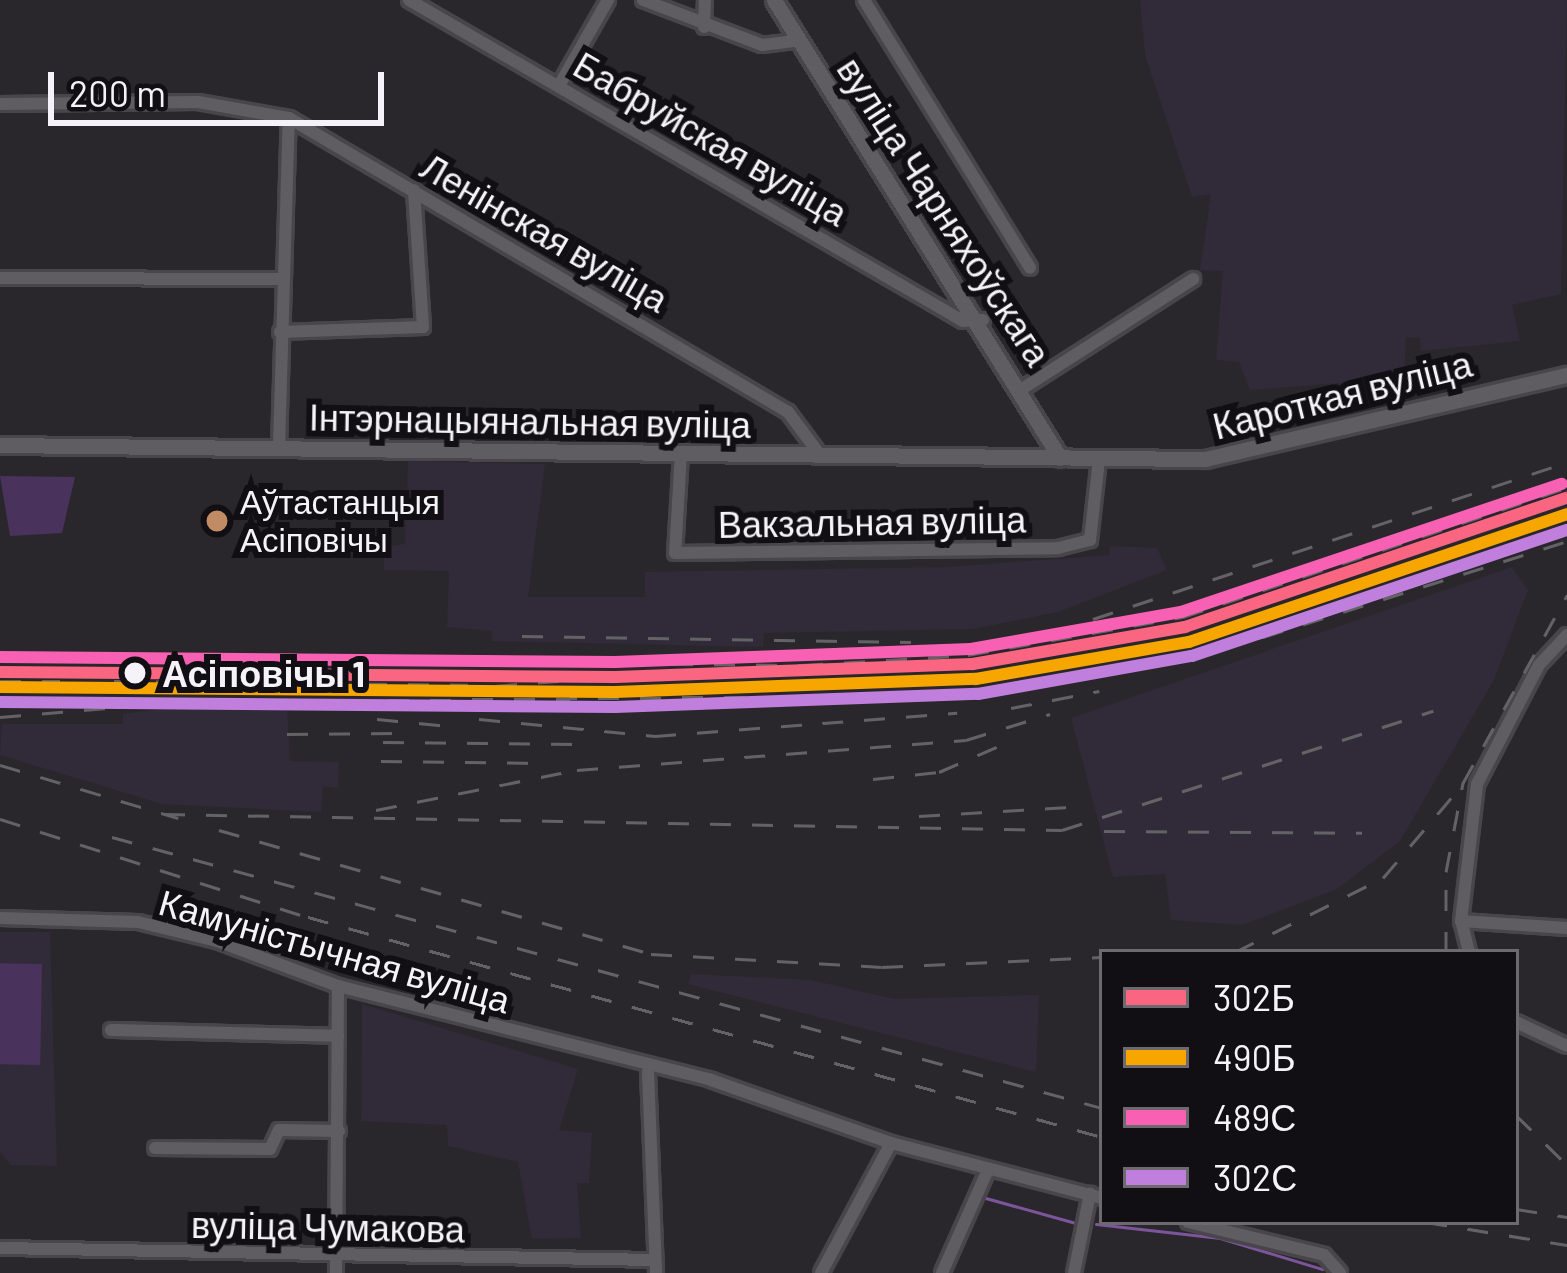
<!DOCTYPE html>
<meta charset="utf-8">
<style>
body{margin:0}
#map{position:relative;width:1567px;height:1273px;overflow:hidden;background:#2a272c;font-family:Barlow,sans-serif}
div>[style]{position:absolute}
[style*='--x']{left:calc(var(--x)*1px);top:calc(var(--y)*1px);width:calc(var(--w)*1px);rotate:calc(var(--a)*1deg)}
.built>*{inset:0;background:#312a38}
.green>*{inset:0;background:#49325c;transform-origin:0 0}
.stream>*{height:3px;margin:-1.5px;padding:0 1.5px;transform-origin:1.5px;border-radius:1.5px;background:#7d559c}
.roads{filter:drop-shadow(3px 0 #48454b) drop-shadow(-3px 0 #48454b) drop-shadow(0 3px #48454b) drop-shadow(0 -3px #48454b)}
.minor>*{height:12px;margin:-6px;padding:0 6px;transform-origin:6px;border-radius:6px;background:#605d62}
.tertiary>*{height:15px;margin:-7.5px;padding:0 7.5px;transform-origin:7.5px;border-radius:7.5px;background:#605d62}
.rail>*{height:3px;margin-top:-1.5px;transform-origin:0;background:repeating-linear-gradient(90deg,#636265 0 21px,transparent 0 42px)}
.rail-1>*{height:12px;margin:-6px;padding:0 6px;transform-origin:6px;border-radius:6px;background:#fa6682}
.rail-2>*{height:12px;margin:-6px;padding:0 6px;transform-origin:6px;border-radius:6px;background:#f7a600}
.rail-3>*{height:12px;margin:-6px;padding:0 6px;transform-origin:6px;border-radius:6px;background:#f860b3}
.rail-4>*{height:12px;margin:-6px;padding:0 6px;transform-origin:6px;border-radius:6px;background:#c07fdc}
.dots>*{width:33px;height:33px;translate:-50% -50%;box-sizing:border-box;border:6px solid #110f13;border-radius:50%}
span{translate:-50% -50%;white-space:nowrap;text-align:center;line-height:1.15;-webkit-text-stroke:12px #110f13;paint-order:stroke}
.bus-label{font-size:33px;color:#f6f2f9}
.left{translate:0 -50%;text-align:left}
.street-label{font-size:36px;color:#f6f2f9}
.stop-label{font-size:36px;color:#f6f2f9;font-weight:700}
.legend{position:absolute;left:1099px;top:949px;width:420px;height:276px;box-sizing:border-box;background:#110f13;border:3px solid #6d6a6f;margin:0;padding:15px 21px;list-style:none;font-size:36px;color:#f6f2f9}
.legend li{display:flex;align-items:center;gap:24px;height:60px}
.legend b{width:60px;border:3px solid #6d6a6f}
.scale{position:absolute;left:48px;top:72px;width:336px;height:54px;box-sizing:border-box;border:6px solid #f6f2f9;border-top:0;padding-left:15px;font-size:36px;line-height:42px;white-space:nowrap;color:#f6f2f9;-webkit-text-stroke:9px #110f13;paint-order:stroke}
</style>
<div id="map">
<div class="built">
<div style="clip-path:polygon(1140px 0,1567px 0,1561px 294px,1512px 305px,1520px 341px,1421px 351px,1420px 338px,1406px 337px,1404px 378px,1250px 390px,1239px 362px,1216px 360px,1223px 271px,1200px 270px,1211px 194px,1192px 197px,1145px 55px)"></div>
<div style="clip-path:polygon(408px 461px,545px 464px,528px 597px,645px 597px,645px 572px,949px 567px,1109px 555px,1110px 546px,1157px 548px,1167px 570px,1058px 612px,973px 629px,764px 633px,763px 647px,492px 641px,492px 631px,447px 627px,449px 571px,384px 570px,384px 547px,405px 544px)"></div>
<div style="clip-path:polygon(1512px 567px,1528px 590px,1494px 680px,1400px 841px,1337px 889px,1242px 925px,1171px 920px,1165px 874px,1113px 877px,1071px 718px)"></div>
<div style="clip-path:polygon(186px 706px,287px 706px,290px 761px,339px 762px,338px 788px,323px 786px,321px 812px,162px 804px,0 755px,2px 724px,123px 724px,123px 714px)"></div>
<div style="clip-path:polygon(0 932px,50px 932px,57px 1166px,11px 1165px,0 1152px)"></div>
<div style="clip-path:polygon(691px 974px,811px 980px,894px 999px,1039px 995px,1036px 1072px,688px 984px)"></div>
<div style="clip-path:polygon(362px 1004px,578px 1069px,559px 1130px,592px 1133px,589px 1183px,577px 1183px,581px 1238px,532px 1239px,518px 1162px,448px 1146px,447px 1125px,361px 1121px)"></div>
</div>
<div class="green">
<div style="clip-path:polygon(0 476px,75px 477px,62px 533px,10px 536px)"></div>
<div style="left:42px;top:964px;width:101px;height:42px;rotate:91deg"></div>
</div>
<div class="stream">
<div style="--x:982;--y:1197;--w:98;--a:15.5"></div>
<div style="--x:1096;--y:1224;--w:125;--a:6.4"></div>
<div style="--x:1220;--y:1238;--w:107;--a:16.9"></div>
</div>
<div class="roads">
<div class="minor">
<div style="--x:409;--y:0;--w:640;--a:30.09"></div>
<div style="--x:963;--y:321;--w:20;--a:-3"></div>
<div style="--x:643;--y:0;--w:127;--a:20.7"></div>
<div style="--x:762;--y:45;--w:34;--a:-7"></div>
<div style="--x:864;--y:0;--w:315;--a:58.2"></div>
<div style="--x:704;--y:27;--w:27;--a:-88"></div>
<div style="--x:560;--y:84;--w:97;--a:-60.3"></div>
<div style="--x:0;--y:104;--w:198;--a:-0.6"></div>
<div style="--x:198;--y:102;--w:92;--a:10"></div>
<div style="--x:289;--y:118;--w:579;--a:30.51"></div>
<div style="--x:788;--y:412;--w:49;--a:53.4"></div>
<div style="--x:0;--y:278;--w:281;--a:0.2"></div>
<div style="--x:280;--y:332;--w:143;--a:-2"></div>
<div style="--x:423;--y:327;--w:137;--a:-93.8"></div>
<div style="--x:1025;--y:387;--w:200;--a:-32.7"></div>
<div style="--x:279;--y:447;--w:329;--a:-88.3"></div>
<div style="--x:681;--y:453;--w:100;--a:93.4"></div>
<div style="--x:675;--y:553;--w:383;--a:-0.7"></div>
<div style="--x:1058;--y:548;--w:33;--a:-14"></div>
<div style="--x:1090;--y:540;--w:81;--a:-83.6"></div>
<div style="--x:0;--y:918;--w:138;--a:1.7"></div>
<div style="--x:138;--y:922;--w:81;--a:13.5"></div>
<div style="--x:217;--y:941;--w:129;--a:20.4"></div>
<div style="--x:338;--y:986;--w:385;--a:14.1"></div>
<div style="--x:711;--y:1080;--w:191;--a:19.3"></div>
<div style="--x:891;--y:1143;--w:218;--a:14.6"></div>
<div style="--x:1461;--y:921;--w:106;--a:3.8"></div>
<div style="--x:1469;--y:952;--w:32;--a:-104"></div>
<div style="--x:1461;--y:921;--w:138;--a:-83.3"></div>
<div style="--x:1477;--y:784;--w:134;--a:-62.5"></div>
<div style="--x:1539;--y:665;--w:41;--a:-47"></div>
<div style="--x:1516;--y:1022;--w:56;--a:25.2"></div>
<div style="--x:111;--y:1030;--w:227;--a:1.5"></div>
<div style="--x:648;--y:1072;--w:201;--a:87.7"></div>
<div style="--x:155;--y:1148;--w:115;--a:0.5"></div>
<div style="--x:270;--y:1149;--w:21;--a:-65"></div>
<div style="--x:279;--y:1130;--w:60;--a:1"></div>
<div style="--x:1188;--y:1222;--w:140;--a:13.6"></div>
<div style="--x:1324;--y:1255;--w:24;--a:48"></div>
<div style="--x:0;--y:1248;--w:655;--a:1.05"></div>
<div style="--x:336;--y:1273;--w:287;--a:-89.6"></div>
<div style="--x:821;--y:1273;--w:148;--a:-61.7"></div>
<div style="--x:942;--y:1273;--w:111;--a:-66"></div>
<div style="--x:1074;--y:1273;--w:81;--a:-78.6"></div>
</div>
<div class="tertiary">
<div style="--x:774;--y:0;--w:540;--a:58.02"></div>
<div style="--x:0;--y:445;--w:1205;--a:0.67"></div>
<div style="--x:1205;--y:459;--w:372;--a:-13.1"></div>
</div>
</div>
<div class="rail">
<div style="--x:1093;--y:619;--w:499;--a:-18.3"></div>
<div style="--x:522;--y:636;--w:389;--a:0.9"></div>
<div style="--x:0;--y:658;--w:802;--a:0.5"></div>
<div style="--x:802;--y:665;--w:166;--a:-3.4"></div>
<div style="--x:968;--y:655;--w:218;--a:-10"></div>
<div style="--x:1183;--y:617;--w:405;--a:-18.6"></div>
<div style="--x:0;--y:681;--w:60;--a:0"></div>
<div style="--x:114;--y:681;--w:354;--a:0.6"></div>
<div style="--x:454;--y:689;--w:131;--a:-4.4"></div>
<div style="--x:40;--y:690;--w:90;--a:0.6"></div>
<div style="--x:1011;--y:708;--w:90;--a:-10.9"></div>
<div style="--x:0;--y:717;--w:179;--a:-4.8"></div>
<div style="--x:178;--y:702;--w:791;--a:-0.51"></div>
<div style="--x:969;--y:695;--w:300;--a:-11.2"></div>
<div style="--x:1263;--y:637;--w:319;--a:-17.5"></div>
<div style="--x:377;--y:719;--w:72;--a:5.6"></div>
<div style="--x:479;--y:719;--w:177;--a:5.5"></div>
<div style="--x:655;--y:736;--w:303;--a:-4.4"></div>
<div style="--x:287;--y:734;--w:111;--a:-0.5"></div>
<div style="--x:383;--y:742;--w:192;--a:0.6"></div>
<div style="--x:381;--y:761;--w:156;--a:0.7"></div>
<div style="--x:0;--y:765;--w:186;--a:16.6"></div>
<div style="--x:873;--y:779;--w:66;--a:-6.1"></div>
<div style="--x:939;--y:772;--w:83;--a:-23.5"></div>
<div style="--x:376;--y:810;--w:205;--a:-11.3"></div>
<div style="--x:577;--y:770;--w:390;--a:-4.4"></div>
<div style="--x:966;--y:740;--w:88;--a:-17.2"></div>
<div style="--x:164;--y:814;--w:898;--a:1.02"></div>
<div style="--x:1062;--y:830;--w:390;--a:-17.8"></div>
<div style="--x:919;--y:816;--w:150;--a:-3.4"></div>
<div style="--x:0;--y:819;--w:323;--a:17.7"></div>
<div style="--x:308;--y:917;--w:824;--a:15.49"></div>
<div style="--x:219;--y:830;--w:449;--a:16"></div>
<div style="--x:651;--y:954;--w:231;--a:3.2"></div>
<div style="--x:882;--y:967;--w:220;--a:-2.6"></div>
<div style="--x:1104;--y:831;--w:258;--a:0.4"></div>
<div style="--x:112;--y:837;--w:1026;--a:15.31"></div>
<div style="--x:1235;--y:952;--w:165;--a:-26.6"></div>
<div style="--x:1383;--y:878;--w:114;--a:-49.6"></div>
<div style="--x:1446;--y:952;--w:80;--a:-90"></div>
<div style="--x:1446;--y:872;--w:91;--a:-79.2"></div>
<div style="--x:1463;--y:783;--w:215;--a:-61"></div>
<div style="--x:1516;--y:1115;--w:71;--a:44.4"></div>
<div style="--x:1516;--y:1209;--w:52;--a:8.9"></div>
<div style="--x:1426;--y:1222;--w:143;--a:9.3"></div>
</div>
<div class="rail-1">
<div style="--x:0;--y:672;--w:615;--a:0.47"></div>
<div style="--x:615;--y:677;--w:358;--a:-2.1"></div>
<div style="--x:973;--y:664;--w:215;--a:-9.9"></div>
<div style="--x:1185;--y:627;--w:403;--a:-18.7"></div>
</div>
<div class="rail-2">
<div style="--x:0;--y:687;--w:615;--a:0.47"></div>
<div style="--x:615;--y:692;--w:361;--a:-2.1"></div>
<div style="--x:976;--y:679;--w:216;--a:-9.9"></div>
<div style="--x:1189;--y:642;--w:399;--a:-18.7"></div>
</div>
<div class="rail-3">
<div style="--x:0;--y:657;--w:615;--a:0.47"></div>
<div style="--x:615;--y:662;--w:356;--a:-2.1"></div>
<div style="--x:971;--y:649;--w:213;--a:-10"></div>
<div style="--x:1181;--y:612;--w:402;--a:-18.6"></div>
</div>
<div class="rail-4">
<div style="--x:0;--y:702;--w:615;--a:0.47"></div>
<div style="--x:615;--y:707;--w:363;--a:-2.1"></div>
<div style="--x:978;--y:694;--w:217;--a:-10.1"></div>
<div style="--x:1192;--y:656;--w:396;--a:-18.6"></div>
</div>
<div class="dots">
<div style="left:217px;top:521px;background:#c18c65"></div>
<div style="left:135px;top:673px;background:#f6f2f9"></div>
</div>
<div class="bus-label">
<span class="left" style="left:240px;top:521px">Аўтастанцыя<br>Асіповічы</span>
</div>
<div class="street-label">
<span style="left:711px;top:138px;rotate:30deg">Бабруйская вуліца</span>
<span style="left:945px;top:211px;rotate:57deg">вуліца Чарняхоўскага</span>
<span style="left:545px;top:232px;rotate:30deg">Ленінская вуліца</span>
<span style="left:1342px;top:394px;rotate:-14deg">Кароткая вуліца</span>
<span style="left:530px;top:420px;rotate:1deg">Інтэрнацыянальная вуліца</span>
<span style="left:872px;top:521px;rotate:-1deg">Вакзальная вуліца</span>
<span style="left:335px;top:950px;rotate:16deg">Камуністычная вуліца</span>
<span style="left:328px;top:1226px;rotate:1deg">вуліца Чумакова</span>
</div>
<div class="stop-label">
<span class="left" style="left:162px;top:673px">Асіповічы 1</span>
</div>
<ul class="legend">
<li><b style="height:15px;background:#fa6682"></b>302Б</li>
<li><b style="height:15px;background:#f7a600"></b>490Б</li>
<li><b style="height:15px;background:#f860b3"></b>489С</li>
<li><b style="height:15px;background:#c07fdc"></b>302С</li>
</ul>
<div class="scale">200 m</div>
</div>
